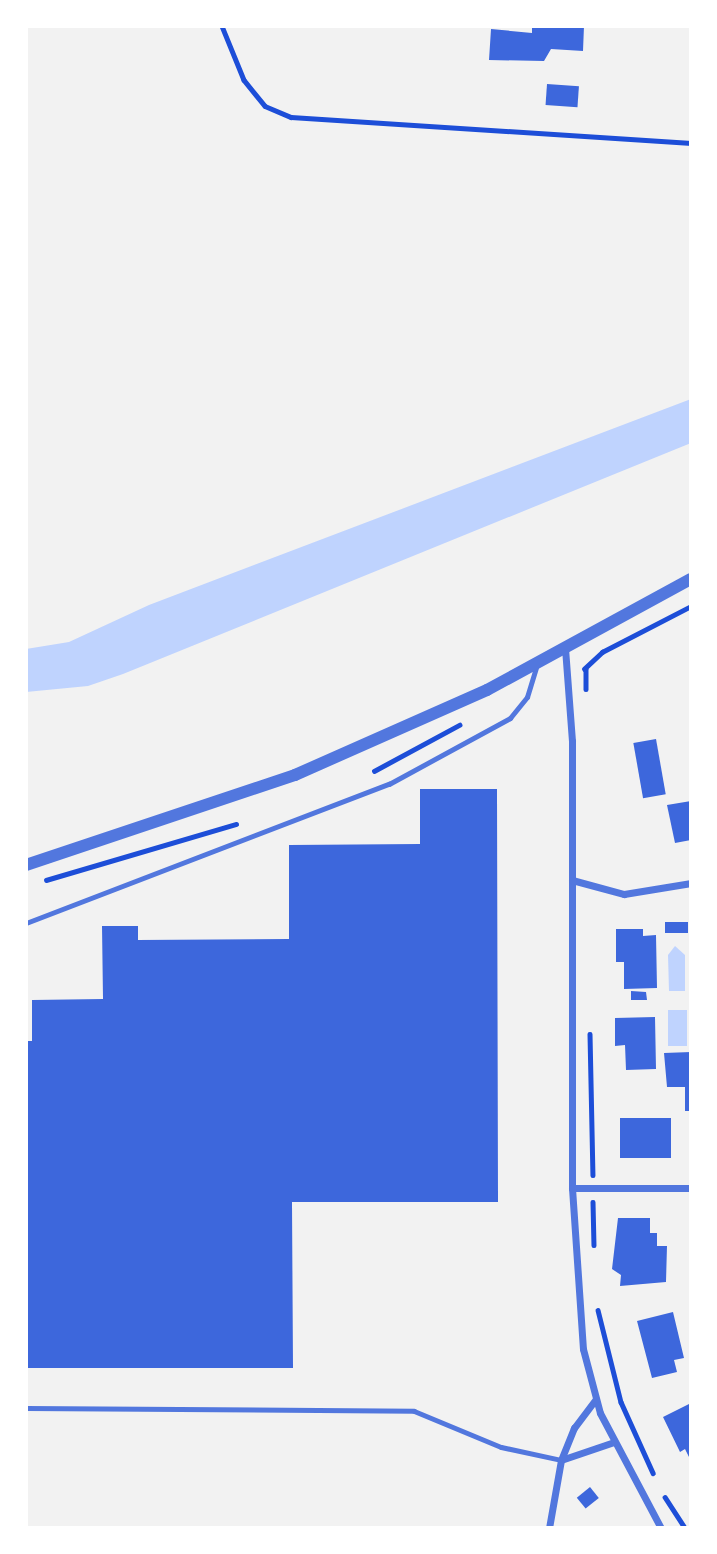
<!DOCTYPE html>
<style>
body{margin:0}
#map{position:relative;width:717px;height:1554px;overflow:hidden;background:#f2f2f2;font-family:"Crimson Pro",serif}
div>[style]{position:absolute}
[style*='--x']{left:calc(var(--x)*1px);top:calc(var(--y)*1px);width:calc(var(--w)*1px);rotate:calc(var(--a)*1deg)}
.water>*{inset:0;background:#bfd3fe;transform-origin:0 0}
.building>*{inset:0;background:#3d67dc;transform-origin:0 0}
.path>*{height:4.5px;margin:-2.25px;padding:0 2.25px;transform-origin:2.25px;border-radius:2.25px;background:#1d4ed8}
.service>*{height:5px;margin:-2.5px;padding:0 2.5px;transform-origin:2.5px;border-radius:2.5px;background:#5277de}
.minor>*{height:7px;margin:-3.5px;padding:0 3.5px;transform-origin:3.5px;border-radius:3.5px;background:#5277de}
.tertiary>*{height:12px;margin:-6px;padding:0 6px;transform-origin:6px;border-radius:6px;background:#5277de}
span{translate:-50% -50%;white-space:nowrap;text-align:center;line-height:1.15;-webkit-text-stroke:5px #fff;paint-order:stroke}
.frame{position:absolute;inset:0;border:28px solid #fff;pointer-events:none}
</style>
<div id="map">
<div class="water">
<div style="clip-path:polygon(691px 399px,691px 443px,123px 674px,88px 686px,26px 692px,26px 649px,69px 642px,149px 605px)"></div>
<div style="clip-path:polygon(675px 946px,685px 955px,685px 991px,669px 991px,668px 955px)"></div>
<div style="left:687px;top:1010px;width:36px;height:19px;rotate:90deg"></div>
</div>
<div class="building">
<div style="clip-path:polygon(532px 26px,584px 26px,583px 51px,551px 49px,544px 61px,489px 60px,491px 29px,532px 33px)"></div>
<div style="left:547px;top:84px;width:32px;height:21px;rotate:4deg"></div>
<div style="left:656px;top:739px;width:56px;height:23px;rotate:80deg"></div>
<div style="clip-path:polygon(420px 789px,497px 789px,498px 1202px,292px 1202px,293px 1368px,26px 1368px,26px 1041px,32px 1041px,32px 1000px,103px 999px,102px 926px,138px 926px,138px 940px,289px 939px,289px 845px,420px 844px)"></div>
<div style="clip-path:polygon(691px 801px,691px 840px,675px 843px,667px 805px)"></div>
<div style="left:665px;top:922px;width:23px;height:11px"></div>
<div style="clip-path:polygon(616px 929px,643px 929px,643px 936px,656px 935px,657px 988px,624px 989px,624px 962px,616px 962px)"></div>
<div style="clip-path:polygon(631px 991px,646px 992px,647px 1000px,631px 1000px)"></div>
<div style="clip-path:polygon(655px 1017px,656px 1069px,626px 1070px,625px 1045px,615px 1046px,615px 1018px)"></div>
<div style="clip-path:polygon(691px 1052px,691px 1111px,685px 1111px,685px 1087px,667px 1087px,664px 1053px)"></div>
<div style="left:620px;top:1118px;width:51px;height:40px"></div>
<div style="clip-path:polygon(618px 1218px,650px 1218px,650px 1233px,657px 1233px,657px 1246px,667px 1246px,666px 1282px,620px 1286px,621px 1275px,612px 1269px)"></div>
<div style="clip-path:polygon(673px 1312px,684px 1358px,674px 1360px,677px 1372px,652px 1378px,637px 1321px)"></div>
<div style="clip-path:polygon(691px 1403px,691px 1461px,685px 1449px,680px 1452px,663px 1417px)"></div>
<div style="left:590px;top:1487px;width:14px;height:17px;rotate:51deg"></div>
</div>
<div class="path">
<div style="--x:222;--y:26;--w:58;--a:67.8"></div>
<div style="--x:244;--y:80;--w:33;--a:51"></div>
<div style="--x:265;--y:106;--w:28;--a:23"></div>
<div style="--x:291;--y:117;--w:401;--a:3.7"></div>
<div style="--x:584;--y:669;--w:25;--a:-43"></div>
<div style="--x:602;--y:652;--w:100;--a:-27.3"></div>
<div style="--x:586;--y:669;--w:20;--a:90"></div>
<div style="--x:374;--y:771;--w:97;--a:-28.4"></div>
<div style="--x:46;--y:880;--w:198;--a:-16.4"></div>
<div style="--x:590;--y:1034;--w:141;--a:88.8"></div>
<div style="--x:593;--y:1202;--w:43;--a:88.7"></div>
<div style="--x:598;--y:1310;--w:95;--a:76"></div>
<div style="--x:621;--y:1402;--w:78;--a:65.7"></div>
<div style="--x:665;--y:1497;--w:37;--a:57"></div>
</div>
<div class="service">
<div style="--x:26;--y:923;--w:389;--a:-21"></div>
<div style="--x:389;--y:784;--w:138;--a:-28.6"></div>
<div style="--x:510;--y:718;--w:27;--a:-51"></div>
<div style="--x:527;--y:697;--w:34;--a:-73"></div>
<div style="--x:26;--y:1408;--w:388;--a:0.4"></div>
<div style="--x:414;--y:1411;--w:94;--a:22.5"></div>
<div style="--x:501;--y:1447;--w:61;--a:12.2"></div>
</div>
<div class="minor">
<div style="--x:565;--y:648;--w:93;--a:85.7"></div>
<div style="--x:572;--y:741;--w:447;--a:90"></div>
<div style="--x:572;--y:1188;--w:161;--a:86.1"></div>
<div style="--x:583;--y:1349;--w:66;--a:75.1"></div>
<div style="--x:600;--y:1413;--w:130;--a:62.1"></div>
<div style="--x:572;--y:880;--w:54;--a:15.1"></div>
<div style="--x:624;--y:894;--w:68;--a:-9.3"></div>
<div style="--x:572;--y:1188;--w:119;--a:0"></div>
<div style="--x:561;--y:1460;--w:56;--a:-18.8"></div>
<div style="--x:549;--y:1528;--w:69;--a:-80"></div>
<div style="--x:561;--y:1460;--w:35;--a:-68"></div>
<div style="--x:574;--y:1428;--w:36;--a:-53"></div>
</div>
<div class="tertiary">
<div style="--x:26;--y:865;--w:284;--a:-18.5"></div>
<div style="--x:295;--y:775;--w:210;--a:-23.9"></div>
<div style="--x:487;--y:690;--w:232;--a:-28.6"></div>
</div>
<div class="frame"></div>
</div>
